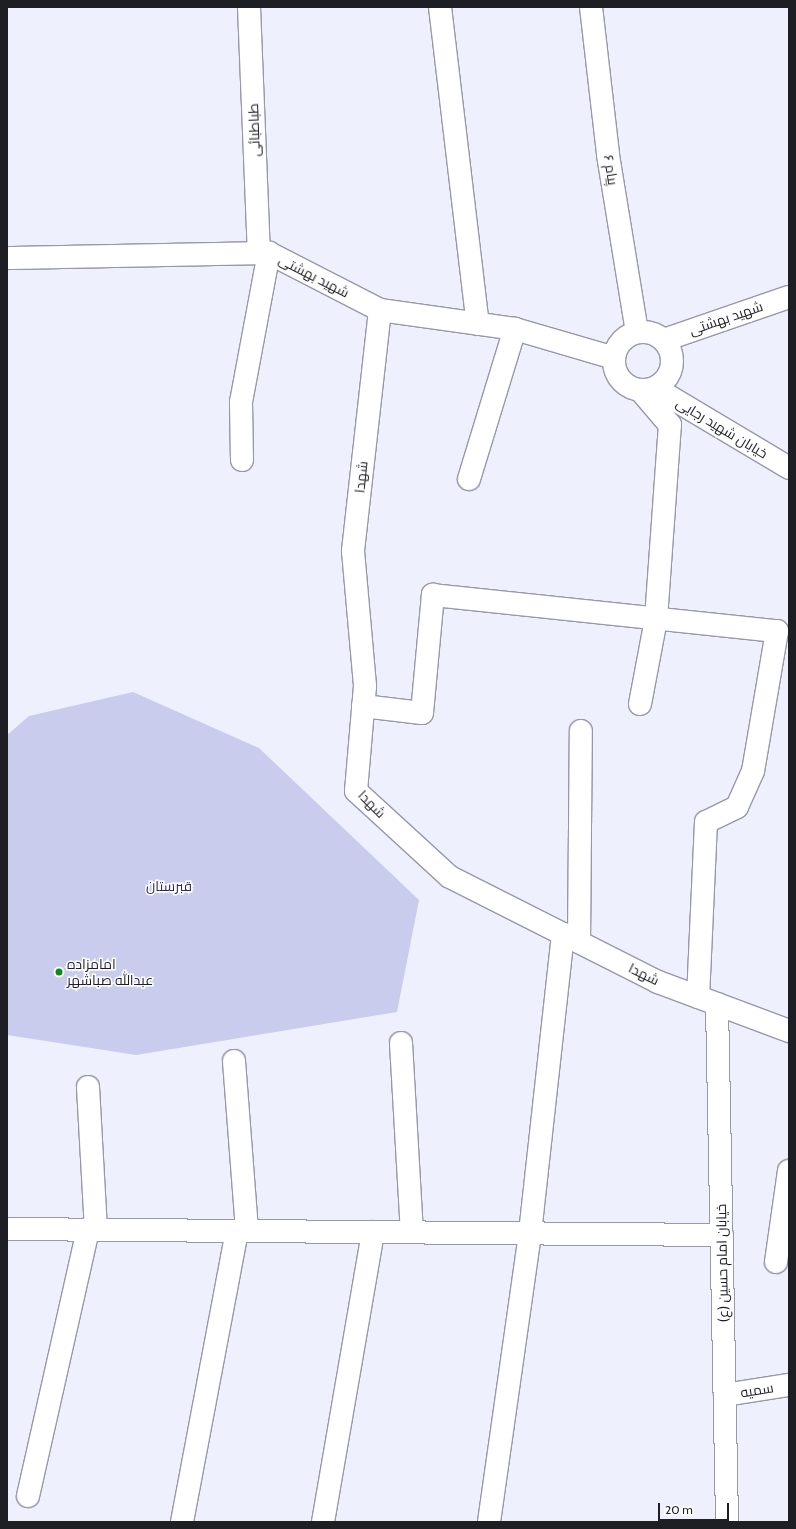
<!DOCTYPE html>
<meta charset="utf-8">
<style>
body{margin:0}
#map{position:relative;width:796px;height:1529px;overflow:hidden;background:#eff0fe;font-family:Cabin,Cairo,sans-serif}
div>[style]{position:absolute}
[style*='--x']{left:calc(var(--x)*1px);top:calc(var(--y)*1px);width:calc(var(--w)*1px);rotate:calc(var(--a)*1deg)}
.green>*{inset:0;background:#cacced}
.roads{filter:drop-shadow(1px 0 #9798a8) drop-shadow(-1px 0 #9798a8) drop-shadow(0 1px #9798a8) drop-shadow(0 -1px #9798a8)}
.minor>*{height:22px;margin:-11px;padding:0 11px;transform-origin:11px;border-radius:11px;background:#fff}
.tertiary>*{height:22px;margin:-11px;padding:0 11px;transform-origin:11px;border-radius:11px;background:#fff}
.tertiary>.ring{margin:-11px;padding:0;box-sizing:content-box;background:none;border:22px solid #fff;border-radius:50%}
.dots>*{width:11px;height:11px;translate:-50% -50%;box-sizing:border-box;border:2px solid #fefefe;border-radius:50%}
span{translate:-50% -50%;white-space:nowrap;text-align:center;line-height:1.15;-webkit-text-stroke:3px #fefefe;paint-order:stroke}
.street-label{font-size:14px;color:#1e1f25}
.park-label{font-size:14px;color:#2c2a59}
.poi-label{font-size:14px;color:#1e1f25}
.left{translate:0 -50%;text-align:left}
.frame{position:absolute;inset:0;border:8px solid #1e1f25;pointer-events:none}
.scale{position:absolute;left:658px;top:1503px;width:71px;height:18px;box-sizing:border-box;border:2px solid #1e1f25;border-top:0;padding-left:5px;font-size:12px;line-height:14px;white-space:nowrap;color:#1e1f25;-webkit-text-stroke:3px #fefefe;paint-order:stroke}
</style>
<div id="map">
<div class="green">
<div style="clip-path:polygon(133px 692px,259px 748px,419px 900px,397px 1012px,136px 1055px,7px 1035px,7px 735px,29px 716px)"></div>
</div>
<div class="roads">
<div class="minor">
<div style="--x:249;--y:7;--w:246;--a:87.7"></div>
<div style="--x:440;--y:7;--w:319;--a:83.2"></div>
<div style="--x:591;--y:7;--w:149;--a:83.4"></div>
<div style="--x:608;--y:155;--w:179;--a:80.7"></div>
<div style="--x:380;--y:310;--w:243;--a:96.4"></div>
<div style="--x:353;--y:551;--w:136;--a:84.9"></div>
<div style="--x:365;--y:686;--w:105;--a:94.9"></div>
<div style="--x:356;--y:791;--w:127;--a:42.5"></div>
<div style="--x:450;--y:877;--w:233;--a:26.8"></div>
<div style="--x:658;--y:982;--w:140;--a:20.5"></div>
<div style="--x:242;--y:460;--w:58;--a:-91"></div>
<div style="--x:241;--y:402;--w:152;--a:-79.4"></div>
<div style="--x:469;--y:479;--w:157;--a:-73"></div>
<div style="--x:640;--y:704;--w:86;--a:-79.3"></div>
<div style="--x:656;--y:619;--w:195;--a:-85.9"></div>
<div style="--x:670;--y:425;--w:45;--a:-130.5"></div>
<div style="--x:363;--y:706;--w:59;--a:6.8"></div>
<div style="--x:422;--y:713;--w:119;--a:-84.7"></div>
<div style="--x:433;--y:595;--w:346;--a:6"></div>
<div style="--x:777;--y:631;--w:142;--a:99.7"></div>
<div style="--x:753;--y:771;--w:39;--a:114"></div>
<div style="--x:737;--y:807;--w:34;--a:154"></div>
<div style="--x:706;--y:822;--w:175;--a:92.6"></div>
<div style="--x:579;--y:942;--w:211;--a:-89.5"></div>
<div style="--x:717;--y:1004;--w:518;--a:88.89"></div>
<div style="--x:401;--y:1043;--w:189;--a:86.7"></div>
<div style="--x:234;--y:1061;--w:170;--a:85.6"></div>
<div style="--x:88;--y:1087;--w:142;--a:86.8"></div>
<div style="--x:7;--y:1229;--w:715;--a:0.48"></div>
<div style="--x:776;--y:1262;--w:92;--a:-81.9"></div>
<div style="--x:725;--y:1395;--w:65;--a:-8.9"></div>
<div style="--x:28;--y:1496;--w:274;--a:-77.3"></div>
<div style="--x:182;--y:1522;--w:296;--a:-79.3"></div>
<div style="--x:323;--y:1522;--w:294;--a:-80.2"></div>
<div style="--x:489;--y:1522;--w:292;--a:-81.9"></div>
<div style="--x:530;--y:1233;--w:301;--a:-83.7"></div>
</div>
<div class="tertiary">
<div style="--x:7;--y:258;--w:262;--a:-1.1"></div>
<div style="--x:269;--y:253;--w:125;--a:27.2"></div>
<div style="--x:380;--y:310;--w:136;--a:8"></div>
<div style="--x:515;--y:329;--w:103;--a:16.3"></div>
<div class="ring" style="left:614px;top:332px;width:36px;height:36px"></div>
<div style="--x:664;--y:340;--w:132;--a:-19"></div>
<div style="--x:655;--y:388;--w:156;--a:30.8"></div>
</div>
</div>
<div class="dots">
<div style="left:59px;top:972px;background:#0d8a12"></div>
</div>
<div class="street-label">
<span style="left:254px;top:130px;rotate:-92deg">طباطبائی</span>
<span style="left:611px;top:170px;rotate:81deg">پیام ۶</span>
<span style="left:314px;top:276px;rotate:27deg">شهید بهشتی</span>
<span style="left:726px;top:318px;rotate:-19deg">شهید بهشتی</span>
<span style="left:722px;top:428px;rotate:31deg">خیابان شهید رجایی</span>
<span style="left:361px;top:477px;rotate:-84deg">شهدا</span>
<span style="left:372px;top:804px;rotate:45deg">شهدا</span>
<span style="left:644px;top:974px;rotate:26deg">شهدا</span>
<span style="left:722px;top:1263px;rotate:-91deg">خیابان امام حسین (ع)</span>
<span style="left:757px;top:1390px;rotate:-9deg">سمیه</span>
</div>
<div class="park-label">
<span style="left:169px;top:886px">قبرستان</span>
</div>
<div class="poi-label">
<span class="left" style="left:67px;top:972px">امامزاده<br>عبدالله صباشهر</span>
</div>
<div class="frame"></div>
<div class="scale">20 m</div>
</div>
